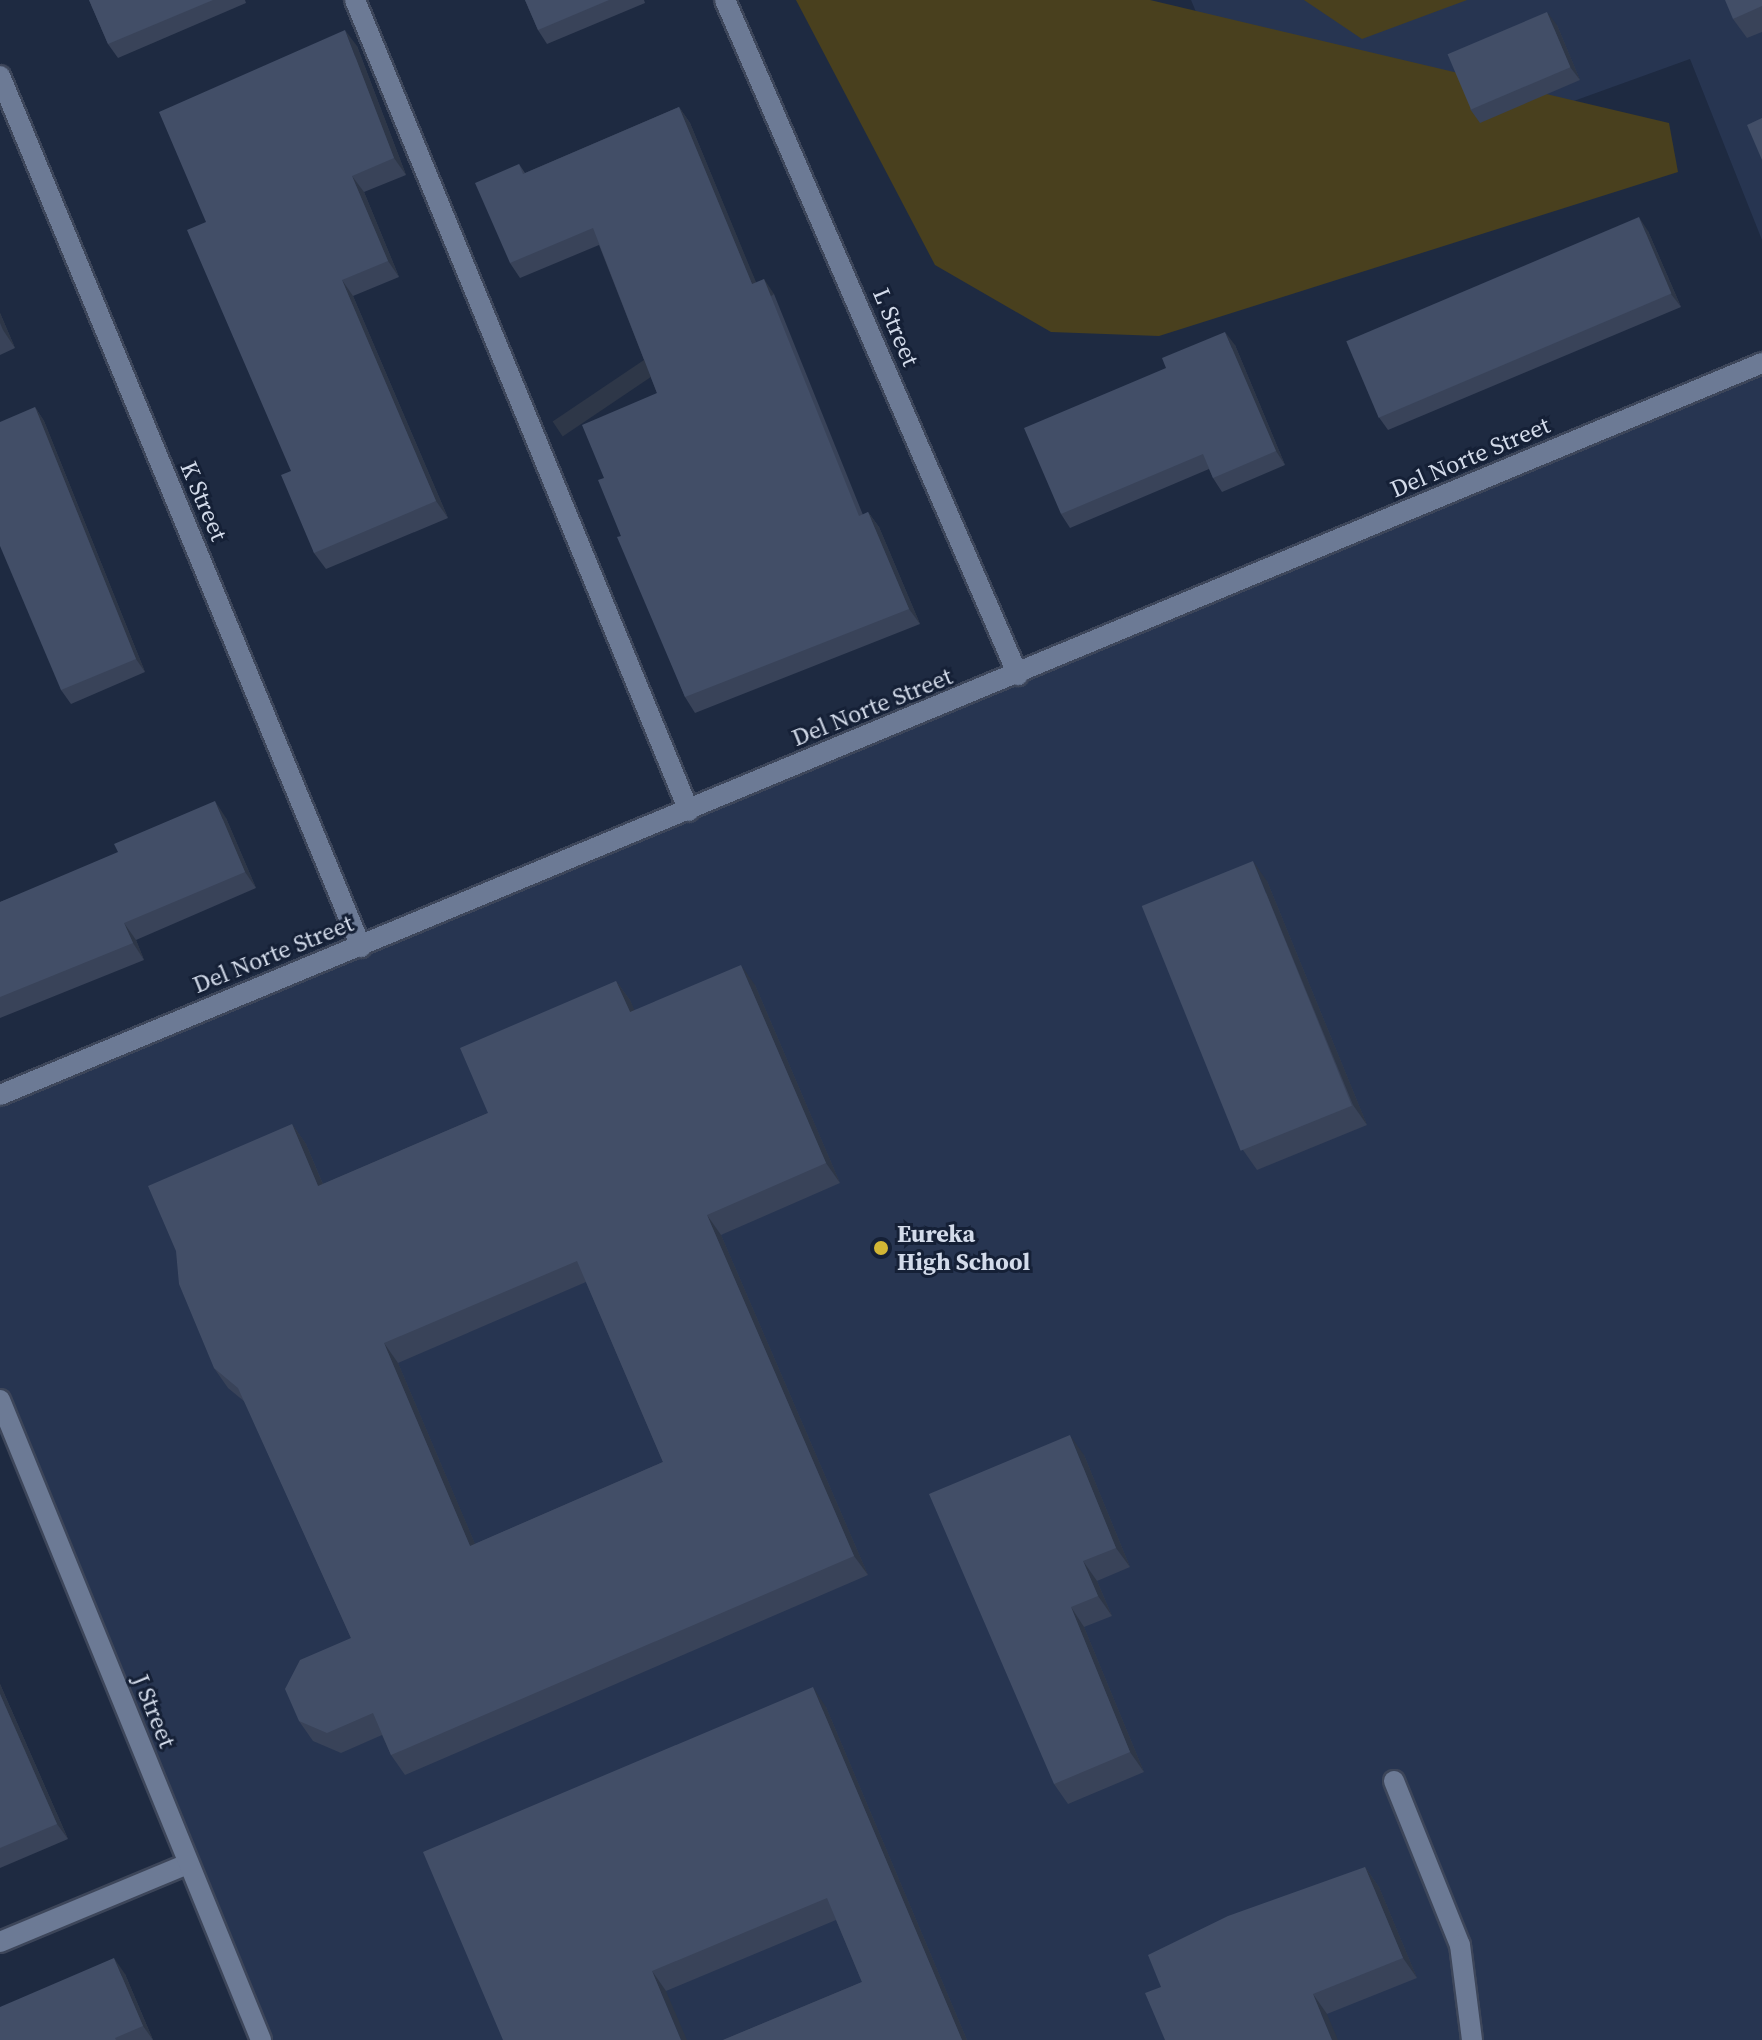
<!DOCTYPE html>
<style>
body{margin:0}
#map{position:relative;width:1762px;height:2040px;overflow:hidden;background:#1e2a41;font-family:"Source Serif 4",serif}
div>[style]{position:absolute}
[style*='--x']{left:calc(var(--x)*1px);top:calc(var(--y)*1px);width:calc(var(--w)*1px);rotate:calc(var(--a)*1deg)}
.built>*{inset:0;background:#273551}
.green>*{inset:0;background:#49401e}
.roads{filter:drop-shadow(2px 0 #3d465a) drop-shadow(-2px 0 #3d465a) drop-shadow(0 2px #3d465a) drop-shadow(0 -2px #3d465a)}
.lane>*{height:20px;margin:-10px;padding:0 10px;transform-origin:10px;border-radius:10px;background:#6c7a95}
.street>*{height:20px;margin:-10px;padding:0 10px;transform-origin:10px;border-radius:10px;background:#6c7a95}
.secondary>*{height:20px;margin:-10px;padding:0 10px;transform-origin:10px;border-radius:10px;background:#6c7a95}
.wall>*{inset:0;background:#394359}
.shaded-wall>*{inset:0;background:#2e3748;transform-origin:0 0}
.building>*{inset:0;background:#424e67;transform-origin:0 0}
.dots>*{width:22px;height:22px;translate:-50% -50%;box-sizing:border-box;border:4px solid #152036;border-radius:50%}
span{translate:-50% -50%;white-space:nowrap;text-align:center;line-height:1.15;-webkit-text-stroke:6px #152036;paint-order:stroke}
.street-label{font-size:24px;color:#d3dbea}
.poi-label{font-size:24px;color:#d3dbea;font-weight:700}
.left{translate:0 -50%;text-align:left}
</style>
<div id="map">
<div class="built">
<div style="clip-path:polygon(1191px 0,1762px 0,1762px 240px,1690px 59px,1278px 208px)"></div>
<div style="clip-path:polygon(1762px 363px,1762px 2040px,261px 2040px,0 1401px,0 1095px)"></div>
</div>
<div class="green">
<div style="clip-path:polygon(796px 0,1150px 0,1669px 123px,1678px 172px,1159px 336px,1051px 332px,935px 265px)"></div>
<div style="clip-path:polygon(1304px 0,1467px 0,1362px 39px)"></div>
</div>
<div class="roads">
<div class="lane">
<div style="--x:355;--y:0;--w:877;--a:67.62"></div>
<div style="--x:1394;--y:1781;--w:177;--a:68.1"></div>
<div style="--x:1460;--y:1945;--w:96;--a:82.8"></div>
</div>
<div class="street">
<div style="--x:725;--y:0;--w:736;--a:66.54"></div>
<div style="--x:0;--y:76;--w:943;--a:67.49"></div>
<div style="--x:0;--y:1942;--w:203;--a:-22.6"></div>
</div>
<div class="secondary">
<div style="--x:0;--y:1095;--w:1908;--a:-22.56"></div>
<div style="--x:0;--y:1400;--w:691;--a:67.81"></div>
</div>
</div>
<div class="wall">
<div style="clip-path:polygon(89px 0,245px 0,246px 3px,118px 58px,108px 44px)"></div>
<div style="clip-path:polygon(525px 0,644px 0,645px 3px,547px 44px,538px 30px)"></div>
<div style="clip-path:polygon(1762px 0,1762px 32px,1747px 38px,1733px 19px)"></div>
<div style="clip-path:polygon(1557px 25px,1580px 80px,1480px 123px,1470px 109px)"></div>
<div style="clip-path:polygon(357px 46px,406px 175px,364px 192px,399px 277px,353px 296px,448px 518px,326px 569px,314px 553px,291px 471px)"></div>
<div style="clip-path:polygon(679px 107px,690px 123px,756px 283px,774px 294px,863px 515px,868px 512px,879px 527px,920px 624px,695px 713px,685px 697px,621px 536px,604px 478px,657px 393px,599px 245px,520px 278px,510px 263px,519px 164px,525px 173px)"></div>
<div style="clip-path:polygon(1648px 231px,1681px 307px,1388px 430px,1378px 416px)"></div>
<div style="clip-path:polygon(0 313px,15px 348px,0 355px)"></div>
<div style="clip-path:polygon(1235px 345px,1285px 465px,1222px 492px,1213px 478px,1209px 469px,1070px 528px,1061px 514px)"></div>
<div style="clip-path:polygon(35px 407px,44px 421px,145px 672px,71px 704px,61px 690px)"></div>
<div style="clip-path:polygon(226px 818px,256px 888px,136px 940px,144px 960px,0 1018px,0 902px)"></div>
<div style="clip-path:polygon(1267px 881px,1367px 1125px,1257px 1170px,1243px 1150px)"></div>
<div style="clip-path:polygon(evenodd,616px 981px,630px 1000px,634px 1010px,755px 985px,840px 1183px,721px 1235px,868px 1575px,405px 1775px,391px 1755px,382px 1735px,341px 1753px,313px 1741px,299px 1721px,351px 1638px,245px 1402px,228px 1388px,214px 1368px,292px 1124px,306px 1144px,323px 1184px,488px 1113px,616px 981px,586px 1282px,663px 1462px,475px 1544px,398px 1363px,586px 1282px)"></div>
<div style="clip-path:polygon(1084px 1455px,1130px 1567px,1097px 1581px,1112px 1616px,1084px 1627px,1144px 1772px,1068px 1804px,1054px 1784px)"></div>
<div style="clip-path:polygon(0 1684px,68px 1839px,0 1868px)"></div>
<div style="clip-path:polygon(826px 1707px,967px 2040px,723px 2040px,862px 1982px,836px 1920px,666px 1991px,503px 2040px)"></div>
<div style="clip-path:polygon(1365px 1867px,1379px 1887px,1417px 1978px,1327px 2014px,1161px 1987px)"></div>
<div style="clip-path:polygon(125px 1974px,153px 2040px,0 2040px)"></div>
</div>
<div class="shaded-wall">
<div style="clip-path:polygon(1547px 12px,1557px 25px,1580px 80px,1570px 67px)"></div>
<div style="clip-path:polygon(345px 30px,357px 46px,406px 175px,394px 158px)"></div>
<div style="clip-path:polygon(679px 107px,690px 123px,763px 299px,752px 284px)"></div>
<div style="clip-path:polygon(352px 176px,364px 192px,399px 277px,388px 261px)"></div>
<div style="clip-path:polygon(1639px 217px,1648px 231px,1681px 307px,1671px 294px)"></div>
<div style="left:764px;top:279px;width:18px;height:255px;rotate:56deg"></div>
<div style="clip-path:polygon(342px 280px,353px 296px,448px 518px,436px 501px)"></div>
<div style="clip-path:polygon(0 313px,15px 348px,3px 330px,0 323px)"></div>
<div style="clip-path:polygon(1225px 332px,1235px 345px,1285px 465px,1276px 451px)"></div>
<div style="clip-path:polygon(35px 407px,44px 421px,145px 672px,136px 659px)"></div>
<div style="clip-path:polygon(868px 512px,879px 527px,920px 624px,909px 609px)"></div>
<div style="clip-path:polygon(215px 801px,226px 818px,256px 888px,245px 872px)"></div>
<div style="clip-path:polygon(1253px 861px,1267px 881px,1367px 1125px,1353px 1105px)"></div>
<div style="clip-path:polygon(124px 923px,136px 940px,144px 960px,133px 943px)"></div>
<div style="clip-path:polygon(741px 965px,755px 985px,840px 1183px,826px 1163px)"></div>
<div style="clip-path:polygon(616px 981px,630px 1000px,644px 1032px,630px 1012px)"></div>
<div style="clip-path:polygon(292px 1124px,306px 1144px,332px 1206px,318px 1186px)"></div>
<div style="clip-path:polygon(707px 1215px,721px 1235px,868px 1575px,854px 1556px)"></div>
<div style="clip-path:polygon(384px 1343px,398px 1363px,484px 1565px,470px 1546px)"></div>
<div style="clip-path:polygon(1070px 1435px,1084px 1455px,1130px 1567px,1116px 1548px)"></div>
<div style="clip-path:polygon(1083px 1561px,1097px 1581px,1112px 1616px,1098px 1596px)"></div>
<div style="clip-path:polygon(1071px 1607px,1084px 1627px,1144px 1772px,1130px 1752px)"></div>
<div style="clip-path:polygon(0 1684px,68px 1839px,57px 1824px,0 1694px)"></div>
<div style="clip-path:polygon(813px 1687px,826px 1707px,967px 2040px,962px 2040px)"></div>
<div style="clip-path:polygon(1365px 1867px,1379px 1887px,1417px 1978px,1403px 1958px)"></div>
<div style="clip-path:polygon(114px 1958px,125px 1974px,153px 2040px,143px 2026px)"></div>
<div style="clip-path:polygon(652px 1971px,666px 1991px,687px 2040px,681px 2040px)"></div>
<div style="clip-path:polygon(1313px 1994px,1327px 2014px,1338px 2040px,1332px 2040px)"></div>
</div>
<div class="building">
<div style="clip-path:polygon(89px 0,213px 0,108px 44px)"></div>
<div style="clip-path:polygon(525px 0,609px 0,538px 30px)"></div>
<div style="clip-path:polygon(1725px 0,1762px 0,1762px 6px,1733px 19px)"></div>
<div style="left:1547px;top:12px;width:60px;height:108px;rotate:67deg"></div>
<div style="clip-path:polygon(345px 30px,394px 158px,352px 176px,388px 261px,342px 280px,436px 501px,314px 553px,281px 475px,291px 471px,187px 230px,206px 222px,159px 112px)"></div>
<div style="clip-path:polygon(679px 107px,752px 284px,764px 279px,859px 516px,868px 512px,909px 609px,685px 697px,617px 537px,621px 536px,598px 480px,604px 478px,582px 425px,657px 393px,593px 228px,510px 263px,475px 183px,519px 164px,523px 174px)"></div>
<div style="clip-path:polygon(1762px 118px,1762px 160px,1747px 125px)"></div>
<div style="left:1639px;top:217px;width:83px;height:318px;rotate:67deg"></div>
<div style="clip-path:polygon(1225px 332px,1276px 451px,1213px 478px,1203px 454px,1061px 514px,1024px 428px,1166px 368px,1162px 358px)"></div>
<div style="clip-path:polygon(35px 407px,136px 659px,61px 690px,0 546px,0 422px)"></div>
<div style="clip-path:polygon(215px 801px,245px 872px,124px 923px,133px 943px,0 997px,0 902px,118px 852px,114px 844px)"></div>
<div style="left:1253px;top:861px;width:264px;height:120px;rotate:68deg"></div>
<div style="clip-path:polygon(evenodd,741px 965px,826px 1163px,707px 1215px,854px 1556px,391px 1755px,373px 1713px,327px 1733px,299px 1721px,285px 1689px,300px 1660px,351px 1638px,238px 1388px,214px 1368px,179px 1284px,176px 1251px,148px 1186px,292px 1124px,318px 1186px,488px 1113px,460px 1048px,616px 981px,630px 1012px,741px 965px,577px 1261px,663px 1462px,470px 1546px,384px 1343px,577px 1261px)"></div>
<div style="clip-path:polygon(1070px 1435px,1116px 1548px,1083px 1561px,1098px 1596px,1071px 1607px,1130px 1752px,1054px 1784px,929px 1494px)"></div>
<div style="clip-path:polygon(813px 1687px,962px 2040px,723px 2040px,862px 1982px,827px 1898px,652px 1971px,681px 2040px,503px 2040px,423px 1852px)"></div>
<div style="clip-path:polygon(0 1694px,57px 1824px,0 1848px)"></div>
<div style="clip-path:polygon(1365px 1867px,1403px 1958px,1313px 1994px,1332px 2040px,1165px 2040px,1145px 1993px,1161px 1987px,1148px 1955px,1228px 1916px)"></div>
<div style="clip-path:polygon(114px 1958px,143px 2026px,115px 2038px,116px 2040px,0 2040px,0 2007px)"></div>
</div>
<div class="dots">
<div style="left:881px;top:1248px;background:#d2b635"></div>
</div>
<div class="street-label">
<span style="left:896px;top:327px;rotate:67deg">L Street</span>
<span style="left:1470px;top:457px;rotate:-23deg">Del Norte Street</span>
<span style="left:204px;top:501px;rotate:67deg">K Street</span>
<span style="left:872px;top:707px;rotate:-22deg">Del Norte Street</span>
<span style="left:273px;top:954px;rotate:-22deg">Del Norte Street</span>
<span style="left:154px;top:1711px;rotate:68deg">J Street</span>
</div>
<div class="poi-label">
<span class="left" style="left:897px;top:1248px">Eureka<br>High School</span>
</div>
</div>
